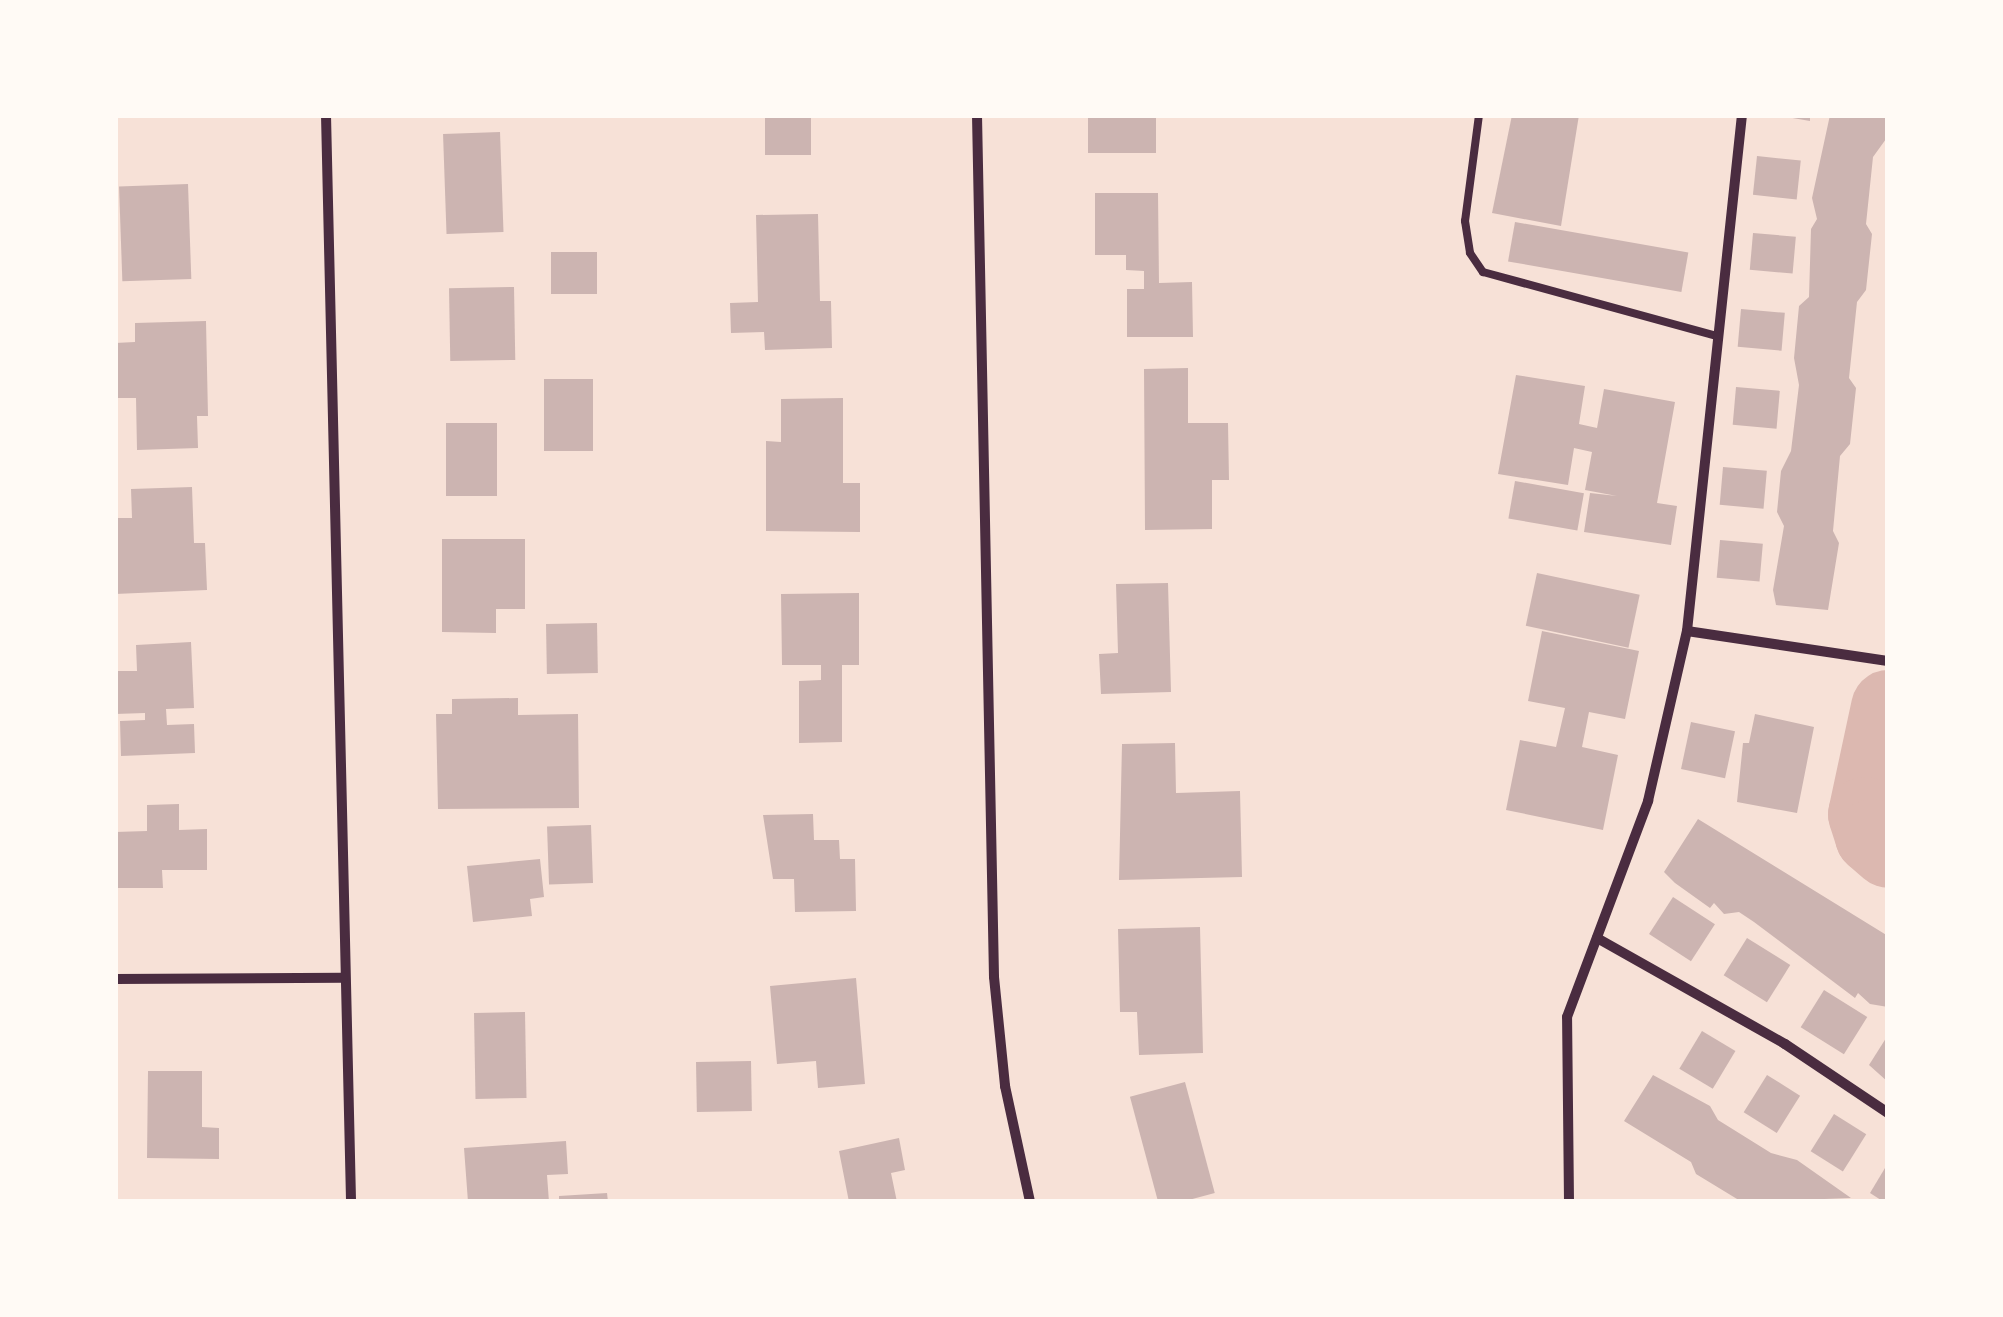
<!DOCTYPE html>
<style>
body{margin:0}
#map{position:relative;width:2003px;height:1317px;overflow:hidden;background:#f7e1d7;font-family:"Open Sans",sans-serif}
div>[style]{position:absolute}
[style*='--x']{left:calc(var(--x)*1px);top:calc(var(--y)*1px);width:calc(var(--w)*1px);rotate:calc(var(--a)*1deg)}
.river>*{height:75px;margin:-37.5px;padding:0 37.5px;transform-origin:37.5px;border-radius:37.5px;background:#dcb8b0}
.building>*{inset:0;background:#ccb4b1;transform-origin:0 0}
.service>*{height:8px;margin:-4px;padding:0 4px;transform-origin:4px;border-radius:4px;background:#4a2c40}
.minor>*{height:10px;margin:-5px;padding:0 5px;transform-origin:5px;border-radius:5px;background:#4a2c40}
span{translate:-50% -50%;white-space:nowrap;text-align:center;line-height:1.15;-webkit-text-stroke:9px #fffaf5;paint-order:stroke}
.frame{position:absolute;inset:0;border:118px solid #fffaf5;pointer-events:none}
</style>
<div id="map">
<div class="river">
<div style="--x:1888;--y:707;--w:109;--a:102.1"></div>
<div style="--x:1865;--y:814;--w:23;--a:72"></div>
<div style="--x:1872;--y:836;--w:21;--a:41"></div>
</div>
<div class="building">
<div style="left:765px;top:115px;width:46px;height:40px"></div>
<div style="left:1088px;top:115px;width:68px;height:38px"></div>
<div style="clip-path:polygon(1512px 115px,1579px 115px,1561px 226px,1492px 213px)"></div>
<div style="clip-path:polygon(1775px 115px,1810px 115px,1810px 121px)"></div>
<div style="clip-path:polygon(1830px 115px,1888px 115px,1886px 139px,1873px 157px,1866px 224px,1872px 234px,1866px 290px,1857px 302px,1849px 378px,1856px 388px,1850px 444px,1840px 456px,1833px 531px,1839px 543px,1828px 610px,1776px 605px,1773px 590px,1784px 526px,1777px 512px,1781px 471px,1791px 451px,1799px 385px,1794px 358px,1799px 306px,1809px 297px,1811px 229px,1817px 219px,1812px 198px)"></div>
<div style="left:500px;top:132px;width:100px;height:57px;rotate:88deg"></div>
<div style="left:1757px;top:156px;width:44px;height:39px;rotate:6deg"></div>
<div style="left:188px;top:184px;width:95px;height:69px;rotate:88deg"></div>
<div style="clip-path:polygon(1095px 193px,1158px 193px,1159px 283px,1192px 282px,1193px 337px,1127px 337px,1127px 289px,1144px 289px,1144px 271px,1126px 270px,1126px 255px,1095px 255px)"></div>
<div style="clip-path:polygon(818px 214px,820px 301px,831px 301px,832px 348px,765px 350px,764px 332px,731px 333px,730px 303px,758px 302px,756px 215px)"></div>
<div style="left:1515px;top:222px;width:176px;height:40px;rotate:10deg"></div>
<div style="left:1753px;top:233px;width:43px;height:37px;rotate:5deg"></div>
<div style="left:551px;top:252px;width:46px;height:42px"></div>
<div style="left:514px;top:287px;width:73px;height:65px;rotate:89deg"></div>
<div style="left:1741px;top:309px;width:44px;height:38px;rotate:5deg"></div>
<div style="clip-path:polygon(206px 321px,208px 416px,197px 416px,198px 448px,137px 450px,136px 398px,115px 398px,115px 343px,135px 342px,135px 323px)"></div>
<div style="clip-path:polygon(1188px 368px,1188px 423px,1228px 423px,1229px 480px,1212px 480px,1212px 529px,1145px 530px,1144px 369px)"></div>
<div style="clip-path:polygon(1516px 375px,1585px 386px,1579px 424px,1597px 428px,1604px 389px,1675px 402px,1657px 503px,1677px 506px,1671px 545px,1584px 532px,1590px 493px,1617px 496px,1585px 490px,1592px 452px,1574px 448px,1568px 485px,1498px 474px)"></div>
<div style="left:544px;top:379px;width:49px;height:72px"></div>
<div style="left:1736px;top:387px;width:44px;height:38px;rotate:5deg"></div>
<div style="clip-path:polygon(843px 398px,843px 483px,860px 483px,860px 532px,766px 531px,766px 441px,781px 442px,781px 399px)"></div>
<div style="left:446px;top:423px;width:51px;height:73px"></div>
<div style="left:1723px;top:467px;width:44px;height:38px;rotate:5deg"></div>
<div style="left:1515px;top:481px;width:70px;height:38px;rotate:10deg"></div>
<div style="clip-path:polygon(192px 487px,194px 543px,205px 543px,207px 590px,115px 594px,115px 518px,132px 518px,131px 489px)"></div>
<div style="clip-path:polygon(442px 539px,525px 539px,525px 609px,496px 609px,496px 633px,442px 632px)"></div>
<div style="left:1720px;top:540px;width:43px;height:38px;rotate:5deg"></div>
<div style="left:1537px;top:573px;width:105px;height:54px;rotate:12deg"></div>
<div style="clip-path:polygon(1168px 583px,1171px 692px,1101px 694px,1099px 654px,1118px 653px,1116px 584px)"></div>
<div style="clip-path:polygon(859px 593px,859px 665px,842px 665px,842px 742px,799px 743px,799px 681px,821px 680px,821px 665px,782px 665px,781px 594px)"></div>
<div style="left:597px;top:623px;width:50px;height:51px;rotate:89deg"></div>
<div style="clip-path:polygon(1542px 631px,1639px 651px,1625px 719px,1589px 712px,1582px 747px,1618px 755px,1603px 830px,1506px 810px,1520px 740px,1556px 747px,1565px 708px,1528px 701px)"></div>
<div style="clip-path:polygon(191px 642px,194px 708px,166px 709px,167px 725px,194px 724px,195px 753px,121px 756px,120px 721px,145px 720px,145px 713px,115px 714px,115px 671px,137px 671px,136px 645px)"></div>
<div style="clip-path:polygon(518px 698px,518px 715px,578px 714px,579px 808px,438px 809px,436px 714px,452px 714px,452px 699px)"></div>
<div style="clip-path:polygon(1755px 714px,1814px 727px,1797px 813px,1737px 802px,1743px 743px,1749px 743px)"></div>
<div style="left:1691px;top:722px;width:45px;height:48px;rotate:12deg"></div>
<div style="clip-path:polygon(1175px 743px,1176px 793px,1240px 791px,1242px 877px,1119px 880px,1122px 744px)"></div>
<div style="clip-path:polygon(179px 804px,179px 830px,207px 829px,207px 870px,162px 870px,163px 888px,115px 888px,115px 832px,147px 831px,147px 805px)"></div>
<div style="clip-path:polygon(813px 814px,814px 840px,839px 840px,840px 859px,855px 859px,856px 911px,795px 912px,794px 879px,773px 879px,763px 815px)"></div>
<div style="clip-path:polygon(1698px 819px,1888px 936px,1888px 1007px,1870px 1004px,1858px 993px,1855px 998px,1754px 922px,1739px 912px,1724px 914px,1714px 903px,1710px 908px,1675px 883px,1664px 872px)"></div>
<div style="left:591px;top:825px;width:58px;height:44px;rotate:88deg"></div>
<div style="clip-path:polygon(540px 859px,544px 897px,530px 899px,532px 916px,473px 922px,467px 866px)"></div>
<div style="left:1673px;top:897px;width:50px;height:44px;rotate:33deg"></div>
<div style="clip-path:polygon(1200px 927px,1203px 1053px,1139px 1055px,1137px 1012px,1120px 1012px,1118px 929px)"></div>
<div style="left:1747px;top:938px;width:51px;height:44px;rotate:32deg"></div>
<div style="clip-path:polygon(856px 978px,865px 1084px,818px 1088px,816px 1061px,777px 1064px,770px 986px)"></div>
<div style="left:1824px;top:990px;width:51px;height:44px;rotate:32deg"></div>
<div style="left:525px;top:1012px;width:86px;height:51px;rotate:89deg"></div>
<div style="left:1702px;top:1031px;width:39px;height:44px;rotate:31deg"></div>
<div style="clip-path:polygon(1888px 1035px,1888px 1082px,1869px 1065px)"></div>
<div style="left:751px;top:1061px;width:50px;height:55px;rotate:89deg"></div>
<div style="clip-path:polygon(148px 1071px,202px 1071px,202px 1127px,219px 1128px,219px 1159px,147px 1158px)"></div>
<div style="clip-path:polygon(1653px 1075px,1710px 1106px,1718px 1120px,1771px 1153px,1797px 1160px,1851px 1198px,1742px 1202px,1696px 1174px,1691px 1162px,1624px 1121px)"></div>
<div style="left:1767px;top:1075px;width:39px;height:44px;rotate:32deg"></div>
<div style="left:1185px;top:1082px;width:115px;height:57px;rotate:75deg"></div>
<div style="left:1834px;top:1114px;width:38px;height:44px;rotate:32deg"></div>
<div style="clip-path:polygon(899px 1138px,905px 1170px,891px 1173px,897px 1202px,849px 1202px,839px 1151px)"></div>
<div style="clip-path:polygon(566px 1141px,568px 1174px,547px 1175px,549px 1202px,468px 1202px,464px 1148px)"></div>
<div style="clip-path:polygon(1888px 1163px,1888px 1202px,1884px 1202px,1870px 1193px)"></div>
<div style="clip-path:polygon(607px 1193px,608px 1202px,559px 1202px,559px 1196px)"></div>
</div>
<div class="service">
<div style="--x:1479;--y:115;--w:107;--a:97.5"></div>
<div style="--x:1465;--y:221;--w:32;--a:81"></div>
<div style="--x:1470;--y:253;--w:23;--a:56"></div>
<div style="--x:1483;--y:272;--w:239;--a:15.3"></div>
</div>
<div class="minor">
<div style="--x:326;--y:115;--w:1087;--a:88.68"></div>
<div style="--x:977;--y:115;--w:862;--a:88.87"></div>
<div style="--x:994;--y:977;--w:110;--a:84.2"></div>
<div style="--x:1005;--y:1086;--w:119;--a:77.8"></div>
<div style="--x:1687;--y:631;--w:203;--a:8.5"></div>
<div style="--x:1597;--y:938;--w:216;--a:29.4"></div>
<div style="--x:1785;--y:1044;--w:124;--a:33.8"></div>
<div style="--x:115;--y:979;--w:228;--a:-0.3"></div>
<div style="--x:1569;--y:1202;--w:185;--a:-90.6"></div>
<div style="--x:1567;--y:1017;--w:231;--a:-69.4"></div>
<div style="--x:1648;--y:801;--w:174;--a:-77.1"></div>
<div style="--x:1687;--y:631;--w:519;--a:-83.92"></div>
</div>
<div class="frame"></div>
</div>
